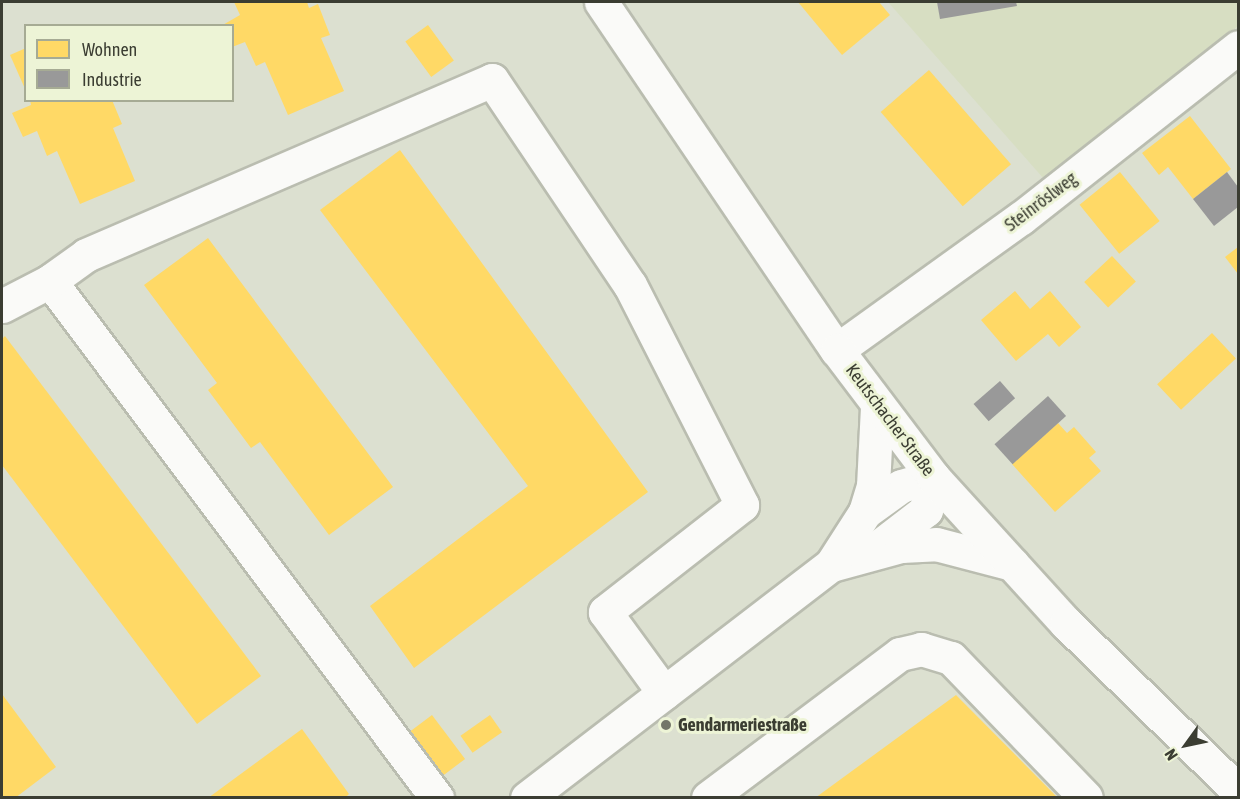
<!DOCTYPE html>
<meta charset="utf-8">
<style>
body{margin:0}
#map{position:relative;width:1240px;height:799px;overflow:hidden;background:#dce0d0;font-family:"Asap Condensed",sans-serif}
div>[style]{position:absolute}
[style*='--x']{left:calc(var(--x)*1px);top:calc(var(--y)*1px);width:calc(var(--w)*1px);rotate:calc(var(--a)*1deg)}
.built>*{inset:0;background:#d7dec2}
.homes>*{inset:0;background:#ffd966;transform-origin:0 0}
.industry>*{inset:0;background:#999;transform-origin:0 0}
.roads{filter:drop-shadow(2px 0 #babdb0) drop-shadow(-2px 0 #babdb0) drop-shadow(0 2px #babdb0) drop-shadow(0 -2px #babdb0)}
.minor>*{height:33px;margin:-16.5px;padding:0 16.5px;transform-origin:16.5px;border-radius:16.5px;background:#fafaf8}
.major>*{height:33px;margin:-16.5px;padding:0 16.5px;transform-origin:16.5px;border-radius:16.5px;background:#fafaf8}
.dots>*{width:16px;height:16px;translate:-50% -50%;box-sizing:border-box;border:3px solid #edf4d6;border-radius:50%}
span{translate:-50% -50%;white-space:nowrap;text-align:center;line-height:1.15;-webkit-text-stroke:6px #edf4d6;paint-order:stroke}
.street-label{font-size:18px;color:#3b3d32}
.poi-label{font-size:18px;color:#3b3d32;font-weight:700}
.left{translate:0 -50%;text-align:left}
.frame{position:absolute;inset:0;border:3px solid #3b3d32;pointer-events:none}
.legend{position:absolute;left:24px;top:24px;width:210px;height:78px;box-sizing:border-box;background:#edf4d6;border:2px solid #a6ab94;margin:0;padding:8px 10px;list-style:none;font-size:18px;color:#3b3d32}
.legend li{display:flex;align-items:center;gap:12px;height:30px}
.legend b{width:30px;border:2px solid #a6ab94}
.north{position:absolute;left:1156px;top:715px;width:60px;height:60px;-webkit-text-stroke:4px #edf4d6;paint-order:stroke;rotate:237deg;font-size:16px;font-weight:700;line-height:24px;text-align:center;color:#3b3d32}
.north::after{content:'';display:block;margin:auto;width:21px;height:27px;background:#3b3d32;clip-path:polygon(50% 0,100% 100%,50% 72%,0 100%)}
</style>
<div id="map">
<div class="built">
<div style="clip-path:polygon(888px 2px,1238px 2px,1238px 26px,1044px 179px)"></div>
</div>
<div class="homes">
<div style="clip-path:polygon(234px 2px,307px 2px,309px 8px,318px 4px,330px 35px,321px 38px,344px 91px,288px 115px,265px 62px,256px 66px,245px 42px,232px 47px,232px 26px,221px 26px,240px 15px)"></div>
<div style="clip-path:polygon(798px 2px,879px 2px,890px 15px,842px 55px)"></div>
<div style="left:428px;top:25px;width:44px;height:28px;rotate:54deg"></div>
<div style="clip-path:polygon(26px 48px,26px 91px,10px 55px)"></div>
<div style="left:929px;top:70px;width:125px;height:64px;rotate:49deg"></div>
<div style="clip-path:polygon(30px 100px,112px 100px,122px 124px,113px 128px,135px 181px,80px 204px,57px 151px,47px 156px,37px 131px,23px 137px,12px 113px,31px 105px)"></div>
<div style="clip-path:polygon(1190px 116px,1231px 169px,1193px 199px,1168px 167px,1159px 175px,1142px 153px)"></div>
<div style="clip-path:polygon(400px 150px,648px 492px,414px 668px,370px 606px,528px 486px,320px 210px)"></div>
<div style="left:1120px;top:172px;width:63px;height:52px;rotate:51deg"></div>
<div style="clip-path:polygon(208px 238px,393px 487px,329px 535px,260px 442px,251px 448px,208px 390px,217px 383px,144px 285px)"></div>
<div style="clip-path:polygon(1238px 247px,1238px 274px,1225px 257px)"></div>
<div style="left:1112px;top:256px;width:35px;height:38px;rotate:47deg"></div>
<div style="clip-path:polygon(1015px 291px,1030px 309px,1050px 291px,1081px 327px,1059px 347px,1048px 334px,1016px 361px,981px 320px)"></div>
<div style="left:1212px;top:333px;width:35px;height:75px;rotate:47deg"></div>
<div style="clip-path:polygon(5px 336px,261px 676px,197px 724px,2px 465px,2px 339px)"></div>
<div style="clip-path:polygon(1058px 423px,1067px 433px,1074px 427px,1096px 452px,1089px 458px,1101px 471px,1055px 512px,1012px 464px)"></div>
<div style="clip-path:polygon(2px 694px,56px 767px,15px 798px,2px 798px)"></div>
<div style="clip-path:polygon(956px 695px,1058px 798px,815px 798px)"></div>
<div style="left:432px;top:715px;width:55px;height:30px;rotate:53deg"></div>
<div style="left:490px;top:715px;width:21px;height:36px;rotate:55deg"></div>
<div style="clip-path:polygon(302px 729px,349px 794px,345px 798px,208px 798px)"></div>
</div>
<div class="industry">
<div style="clip-path:polygon(937px 2px,1016px 2px,1017px 6px,940px 19px)"></div>
<div style="clip-path:polygon(1227px 172px,1238px 187px,1238px 207px,1214px 226px,1193px 199px)"></div>
<div style="left:1000px;top:381px;width:23px;height:35px;rotate:49deg"></div>
<div style="left:1048px;top:396px;width:27px;height:72px;rotate:48deg"></div>
</div>
<div class="roads">
<div class="minor">
<div style="--x:50;--y:281;--w:646;--a:53.18"></div>
<div style="--x:2;--y:306;--w:54;--a:-27.5"></div>
<div style="--x:50;--y:281;--w:44;--a:-35.8"></div>
<div style="--x:86;--y:255;--w:442;--a:-23.3"></div>
<div style="--x:492;--y:80;--w:247;--a:56.1"></div>
<div style="--x:630;--y:285;--w:247;--a:63"></div>
<div style="--x:742;--y:505;--w:174;--a:142"></div>
<div style="--x:605;--y:612;--w:100;--a:53.9"></div>
<div style="--x:837;--y:350;--w:226;--a:-35.7"></div>
<div style="--x:1021;--y:218;--w:276;--a:-38.2"></div>
<div style="--x:865;--y:512;--w:44;--a:-35.8"></div>
<div style="--x:901;--y:486;--w:33;--a:-16"></div>
<div style="--x:933;--y:477;--w:34;--a:102"></div>
<div style="--x:926;--y:510;--w:66;--a:142.4"></div>
<div style="--x:831;--y:565;--w:73;--a:-15.2"></div>
<div style="--x:901;--y:546;--w:35;--a:-3"></div>
<div style="--x:936;--y:544;--w:79;--a:14.7"></div>
<div style="--x:527;--y:798;--w:383;--a:-37.5"></div>
<div style="--x:831;--y:565;--w:63;--a:-57.3"></div>
<div style="--x:865;--y:512;--w:27;--a:-73"></div>
<div style="--x:873;--y:486;--w:80;--a:-87.1"></div>
<div style="--x:708;--y:798;--w:240;--a:-36.9"></div>
<div style="--x:900;--y:654;--w:22;--a:-13"></div>
<div style="--x:921;--y:649;--w:31;--a:17"></div>
<div style="--x:951;--y:658;--w:194;--a:46"></div>
</div>
<div class="major">
<div style="--x:601;--y:2;--w:420;--a:55.9"></div>
<div style="--x:837;--y:350;--w:159;--a:52.9"></div>
<div style="--x:933;--y:477;--w:197;--a:47.7"></div>
<div style="--x:1066;--y:623;--w:240;--a:44.3"></div>
</div>
</div>
<div class="dots">
<div style="left:666px;top:725px;background:#737669"></div>
</div>
<div class="street-label">
<span style="left:1041px;top:202px;rotate:-37deg">Steinröslweg</span>
<span style="left:890px;top:420px;rotate:53deg">Keutschacher Straße</span>
</div>
<div class="poi-label">
<span class="left" style="left:678px;top:725px">Gendarmeriestraße</span>
</div>
<div class="frame"></div>
<ul class="legend">
<li><b style="height:16px;background:#ffd966"></b>Wohnen</li>
<li><b style="height:16px;background:#999"></b>Industrie</li>
</ul>
<div class="north">N</div>
</div>
